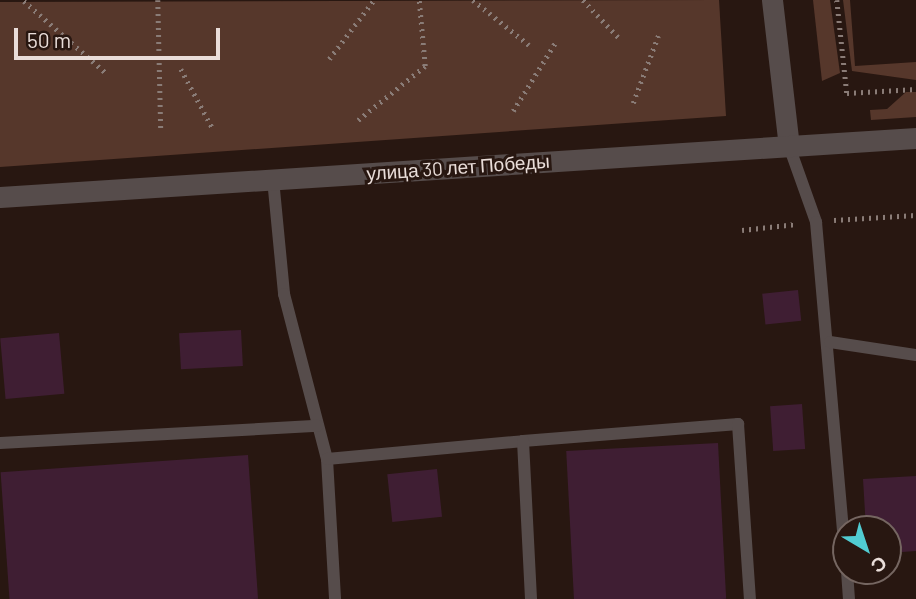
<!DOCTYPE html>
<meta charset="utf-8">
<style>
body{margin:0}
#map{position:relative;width:916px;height:599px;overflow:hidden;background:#281711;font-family:Barlow,sans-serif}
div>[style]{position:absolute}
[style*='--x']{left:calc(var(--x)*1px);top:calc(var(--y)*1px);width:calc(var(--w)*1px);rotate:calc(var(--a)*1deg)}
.green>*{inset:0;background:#56372b}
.building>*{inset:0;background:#3f1e33;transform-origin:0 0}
.path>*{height:4.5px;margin-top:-2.25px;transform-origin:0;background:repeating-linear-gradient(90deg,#8a7c77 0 2px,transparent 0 7px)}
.service>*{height:12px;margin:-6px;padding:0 6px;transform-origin:6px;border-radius:6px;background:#564c4b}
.tertiary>*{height:21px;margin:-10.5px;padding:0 10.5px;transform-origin:10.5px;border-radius:10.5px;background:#564c4b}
span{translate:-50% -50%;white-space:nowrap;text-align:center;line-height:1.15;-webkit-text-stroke:6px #281711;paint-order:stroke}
.street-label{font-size:19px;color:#e9ddd9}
.north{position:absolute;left:832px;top:515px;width:70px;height:70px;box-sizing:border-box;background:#281711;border:2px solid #756661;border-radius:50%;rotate:141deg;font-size:19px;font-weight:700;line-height:28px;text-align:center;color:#e9ddd9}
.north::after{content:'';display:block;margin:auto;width:24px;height:32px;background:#51ccd2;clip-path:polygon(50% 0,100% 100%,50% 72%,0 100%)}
.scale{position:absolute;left:14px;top:28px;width:206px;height:32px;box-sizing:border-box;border:4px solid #e9ddd9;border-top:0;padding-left:9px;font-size:21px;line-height:24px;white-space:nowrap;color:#e9ddd9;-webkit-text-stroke:5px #281711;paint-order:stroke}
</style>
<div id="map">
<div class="green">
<div style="clip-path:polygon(719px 0,726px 116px,0 167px,0 2px)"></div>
<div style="clip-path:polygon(813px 0,830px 0,840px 73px,822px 81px)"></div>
<div style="clip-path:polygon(843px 0,850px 0,855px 66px,916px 62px,916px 80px,852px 71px)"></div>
<div style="clip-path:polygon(906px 92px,916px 92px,916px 117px,871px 120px,870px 110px,887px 109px)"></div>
</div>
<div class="building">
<div style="left:798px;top:290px;width:31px;height:36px;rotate:84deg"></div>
<div style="left:241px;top:330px;width:36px;height:62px;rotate:87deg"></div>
<div style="left:59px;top:333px;width:61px;height:59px;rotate:85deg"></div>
<div style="left:802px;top:404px;width:45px;height:32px;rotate:86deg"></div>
<div style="left:718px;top:443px;width:156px;height:152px;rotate:87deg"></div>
<div style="left:248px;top:455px;width:144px;height:248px;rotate:86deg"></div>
<div style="left:437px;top:469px;width:48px;height:50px;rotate:84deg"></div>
<div style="clip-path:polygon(916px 476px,916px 551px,888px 553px,888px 529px,866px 529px,863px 479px)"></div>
</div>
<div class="path">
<div style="--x:158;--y:0;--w:132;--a:88.7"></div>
<div style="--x:473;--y:0;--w:72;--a:38.8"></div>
<div style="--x:583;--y:0;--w:52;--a:46.5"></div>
<div style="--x:837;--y:0;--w:94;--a:83.9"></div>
<div style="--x:847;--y:93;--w:69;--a:-3.3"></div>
<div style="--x:24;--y:1;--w:111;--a:41.3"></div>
<div style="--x:329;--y:59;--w:74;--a:-52.7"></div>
<div style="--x:181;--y:69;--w:68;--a:61.9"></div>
<div style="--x:633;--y:103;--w:72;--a:-69.5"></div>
<div style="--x:513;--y:111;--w:80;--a:-58.3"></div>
<div style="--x:358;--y:120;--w:86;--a:-38.9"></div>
<div style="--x:425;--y:66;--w:66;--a:-95.2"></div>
<div style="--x:834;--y:220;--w:82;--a:-3.5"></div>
<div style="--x:742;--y:230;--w:55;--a:-6.2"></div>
</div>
<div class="service">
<div style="--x:789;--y:146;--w:81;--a:70.4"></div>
<div style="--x:816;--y:222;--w:341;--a:85"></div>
<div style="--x:273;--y:179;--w:116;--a:84.5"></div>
<div style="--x:284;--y:294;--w:171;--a:75.4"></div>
<div style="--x:327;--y:459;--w:140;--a:86.7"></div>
<div style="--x:830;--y:342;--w:87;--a:8.6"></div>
<div style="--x:523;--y:441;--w:216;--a:-4.5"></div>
<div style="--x:738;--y:424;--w:175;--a:86.1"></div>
<div style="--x:0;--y:443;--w:318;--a:-3.1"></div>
<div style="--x:327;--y:459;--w:197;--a:-5.2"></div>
<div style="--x:523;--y:441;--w:158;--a:87.1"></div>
<div style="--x:847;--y:571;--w:28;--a:86"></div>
</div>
<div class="tertiary">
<div style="--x:772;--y:0;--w:147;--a:83.4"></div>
<div style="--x:0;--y:197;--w:918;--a:-3.69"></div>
</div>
<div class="street-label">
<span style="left:458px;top:167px;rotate:-4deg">улица 30 лет Победы</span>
</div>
<div class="north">С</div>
<div class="scale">50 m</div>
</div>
